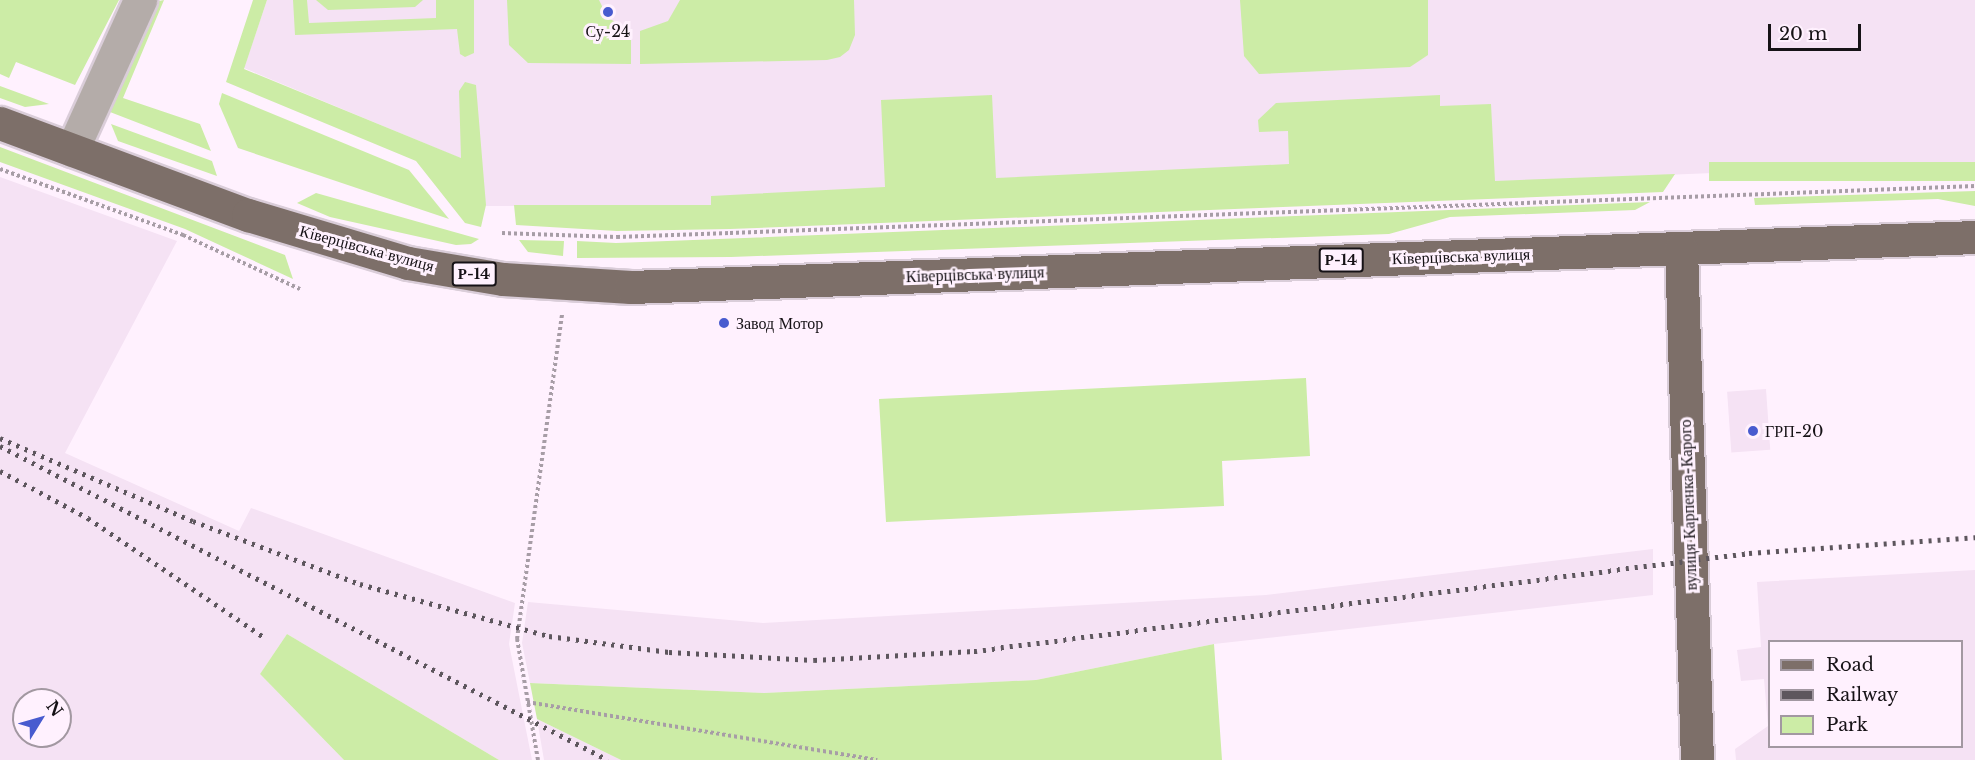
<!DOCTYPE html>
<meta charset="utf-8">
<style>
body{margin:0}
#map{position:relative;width:1975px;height:760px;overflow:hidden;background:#fff1fe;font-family:"Libre Baskerville",serif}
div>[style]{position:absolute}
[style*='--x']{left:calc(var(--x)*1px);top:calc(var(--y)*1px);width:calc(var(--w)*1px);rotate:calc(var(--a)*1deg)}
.built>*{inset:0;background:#f5e2f4;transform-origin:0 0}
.green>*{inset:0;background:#cceca6;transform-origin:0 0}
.path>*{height:4px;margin-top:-2px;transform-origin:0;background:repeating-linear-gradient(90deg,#a79da6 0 3px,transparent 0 6px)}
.roads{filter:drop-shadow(2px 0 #dacdd9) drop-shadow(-2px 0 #dacdd9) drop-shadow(0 2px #dacdd9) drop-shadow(0 -2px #dacdd9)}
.minor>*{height:33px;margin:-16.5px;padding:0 16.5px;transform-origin:16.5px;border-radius:16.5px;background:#b4aca9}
.major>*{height:33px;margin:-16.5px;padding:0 16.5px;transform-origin:16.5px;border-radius:16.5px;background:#7d6f69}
.rail>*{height:4.5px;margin-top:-2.25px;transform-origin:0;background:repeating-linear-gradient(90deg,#5d565d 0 3px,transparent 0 9px)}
.dots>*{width:16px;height:16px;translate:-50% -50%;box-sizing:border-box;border:3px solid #fff1fe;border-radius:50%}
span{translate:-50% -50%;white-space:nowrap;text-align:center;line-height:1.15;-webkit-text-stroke:6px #fff1fe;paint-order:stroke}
.shield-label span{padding:2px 4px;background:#fff1fe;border:2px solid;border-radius:4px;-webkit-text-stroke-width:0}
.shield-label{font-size:15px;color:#161216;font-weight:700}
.poi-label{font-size:16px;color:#161216}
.left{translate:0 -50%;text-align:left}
.street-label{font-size:16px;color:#161216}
.legend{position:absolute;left:1768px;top:640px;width:195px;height:108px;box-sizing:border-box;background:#fff1fe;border:2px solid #a298a1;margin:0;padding:8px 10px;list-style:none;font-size:18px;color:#161216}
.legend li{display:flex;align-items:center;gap:12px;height:30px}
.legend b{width:30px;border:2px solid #a298a1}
.north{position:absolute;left:12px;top:688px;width:60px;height:60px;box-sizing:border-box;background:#fff1fe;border:2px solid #a298a1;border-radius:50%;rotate:53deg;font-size:16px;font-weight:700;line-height:24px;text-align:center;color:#161216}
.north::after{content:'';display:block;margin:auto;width:21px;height:27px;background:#485bcf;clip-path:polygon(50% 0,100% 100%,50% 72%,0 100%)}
.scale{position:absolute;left:1768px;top:24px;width:93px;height:27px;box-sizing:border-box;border:3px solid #161216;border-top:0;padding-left:8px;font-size:18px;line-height:21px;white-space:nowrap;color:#161216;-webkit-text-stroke:4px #fff1fe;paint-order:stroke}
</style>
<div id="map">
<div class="built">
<div style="clip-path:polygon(267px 0,1975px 0,1975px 162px,945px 205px,486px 206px,472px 163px,244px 68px)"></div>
<div style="clip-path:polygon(evenodd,0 177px,177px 241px,65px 453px,239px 531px,251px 508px,515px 603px,509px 644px,532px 760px,499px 760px,287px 634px,260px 674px,344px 760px,0 760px,0 177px,24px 700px,60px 700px,60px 736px,24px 736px,24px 700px)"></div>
<div style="left:1766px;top:389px;width:61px;height:39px;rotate:86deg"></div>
<div style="clip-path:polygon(1653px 549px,1653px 595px,1214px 644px,1036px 680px,764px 693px,530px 683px,522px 643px,528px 602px,763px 623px,1266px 595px)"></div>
<div style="clip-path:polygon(evenodd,1975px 570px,1975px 760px,1736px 760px,1735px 749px,1768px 726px,1764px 679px,1741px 681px,1737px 650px,1761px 647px,1757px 582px,1975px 570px,1770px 642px,1962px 642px,1962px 746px,1770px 746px,1770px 642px)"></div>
<div style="clip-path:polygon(537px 719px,621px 760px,544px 760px)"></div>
</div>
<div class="green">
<div style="clip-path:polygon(0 0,119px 0,75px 85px,16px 62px,9px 78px,0 74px)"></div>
<div style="clip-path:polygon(164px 0,123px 98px,200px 124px,211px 151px,110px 112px,154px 2px)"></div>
<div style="clip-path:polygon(253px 0,267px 0,244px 69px,461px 158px,459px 91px,465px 82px,476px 85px,486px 205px,481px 227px,465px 223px,416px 161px,226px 82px)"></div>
<div style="clip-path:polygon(293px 0,307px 0,309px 23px,436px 18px,436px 0,474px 0,474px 53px,465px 57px,460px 54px,457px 29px,295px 35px)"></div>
<div style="clip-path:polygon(316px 0,423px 0,415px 7px,328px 10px)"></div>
<div style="clip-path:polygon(507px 0,599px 0,608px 18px,631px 30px,631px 64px,528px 63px,509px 45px)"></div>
<div style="clip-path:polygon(680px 0,854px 0,855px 35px,849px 50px,840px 57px,827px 60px,640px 64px,640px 31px,668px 21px)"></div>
<div style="clip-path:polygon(1240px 0,1428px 0,1428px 55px,1410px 67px,1259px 74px,1244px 56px)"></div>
<div style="clip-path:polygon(0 86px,49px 104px,25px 107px,0 98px)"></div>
<div style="clip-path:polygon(222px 93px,409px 170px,449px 219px,238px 148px,219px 104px)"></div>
<div style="clip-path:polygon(992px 95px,996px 178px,1289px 164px,1288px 131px,1259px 132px,1258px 120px,1276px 103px,1440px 95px,1440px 106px,1491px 104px,1495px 181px,1675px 174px,1663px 192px,730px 229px,617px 231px,516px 225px,514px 205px,711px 205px,711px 196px,885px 187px,881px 100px)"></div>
<div style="clip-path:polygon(111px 124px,212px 161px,217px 176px,118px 141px)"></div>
<div style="clip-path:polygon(0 147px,285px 255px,293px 279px,185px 229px,0 162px)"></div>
<div style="left:1975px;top:162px;width:19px;height:266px;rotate:90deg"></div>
<div style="clip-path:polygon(1975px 191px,1975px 206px,1938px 199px,1755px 205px,1754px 198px)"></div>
<div style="clip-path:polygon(316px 193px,479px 239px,471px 244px,456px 245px,330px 217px,297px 203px)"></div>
<div style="clip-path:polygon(1650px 202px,1635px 210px,1450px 217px,1389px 234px,731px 257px,577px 258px,577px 241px,616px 243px)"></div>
<div style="clip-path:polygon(519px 240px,564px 241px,563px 256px,528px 252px)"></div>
<div style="clip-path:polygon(1306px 378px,1310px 456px,1222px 461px,1224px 506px,886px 522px,879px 399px)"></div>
<div style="clip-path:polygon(287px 634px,499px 760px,344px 760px,260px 674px)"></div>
<div style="clip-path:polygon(1214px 644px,1222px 760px,621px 760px,537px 719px,530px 683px,764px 693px,1036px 680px)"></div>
</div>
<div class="path">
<div style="--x:0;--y:169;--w:195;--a:19.8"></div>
<div style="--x:183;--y:235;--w:129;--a:24.8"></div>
<div style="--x:502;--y:233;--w:115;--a:2"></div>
<div style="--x:617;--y:237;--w:113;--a:-2"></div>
<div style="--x:730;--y:233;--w:1246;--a:-2.16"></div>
<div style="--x:527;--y:702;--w:355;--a:9.4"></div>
<div style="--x:538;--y:760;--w:123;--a:-99.8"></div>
<div style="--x:517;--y:639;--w:329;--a:-82.1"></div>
</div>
<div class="roads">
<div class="minor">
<div style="--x:72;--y:150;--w:165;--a:-65.6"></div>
</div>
<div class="major">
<div style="--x:0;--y:123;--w:265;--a:20.4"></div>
<div style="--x:248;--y:215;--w:167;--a:16.7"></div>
<div style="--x:408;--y:263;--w:96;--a:9.6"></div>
<div style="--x:503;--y:279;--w:128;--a:3.6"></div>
<div style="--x:631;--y:287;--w:1345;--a:-2.13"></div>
<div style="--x:1681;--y:249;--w:511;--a:88.21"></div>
</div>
</div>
<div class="rail">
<div style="--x:0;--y:438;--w:210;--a:23.3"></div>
<div style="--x:193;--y:521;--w:178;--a:20.7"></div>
<div style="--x:360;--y:584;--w:196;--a:15.4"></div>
<div style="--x:549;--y:636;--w:121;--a:7.6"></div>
<div style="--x:669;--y:652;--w:145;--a:3.2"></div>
<div style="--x:814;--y:660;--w:160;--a:-3.2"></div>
<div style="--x:974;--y:651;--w:781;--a:-7.21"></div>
<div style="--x:1749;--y:553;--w:227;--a:-4"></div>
<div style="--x:0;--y:446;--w:684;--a:27.31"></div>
<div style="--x:0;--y:471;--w:100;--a:28.1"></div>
<div style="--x:88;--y:518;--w:212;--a:34.1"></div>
</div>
<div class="dots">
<div style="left:608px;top:12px;background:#485bcf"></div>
<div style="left:724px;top:323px;background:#485bcf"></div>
<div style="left:1753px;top:431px;background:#485bcf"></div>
</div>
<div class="shield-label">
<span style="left:1341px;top:260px">Р-14</span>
<span style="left:474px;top:274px">Р-14</span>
</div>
<div class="poi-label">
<span style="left:608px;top:31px">Су-24</span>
<span class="left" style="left:736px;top:323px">Завод Мотор</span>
<span class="left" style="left:1765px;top:431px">ГРП-20</span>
</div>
<div class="street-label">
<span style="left:367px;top:248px;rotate:15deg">Ківерцівська вулиця</span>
<span style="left:1461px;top:256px;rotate:-2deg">Ківерцівська вулиця</span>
<span style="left:975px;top:274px;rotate:-2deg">Ківерцівська вулиця</span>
<span style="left:1688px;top:505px;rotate:-92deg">вулиця Карпенка-Карого</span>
</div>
<ul class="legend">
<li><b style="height:8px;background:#7d6f69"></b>Road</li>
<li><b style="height:8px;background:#5d565d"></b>Railway</li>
<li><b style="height:16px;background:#cceca6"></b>Park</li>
</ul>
<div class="north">N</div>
<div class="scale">20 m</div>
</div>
